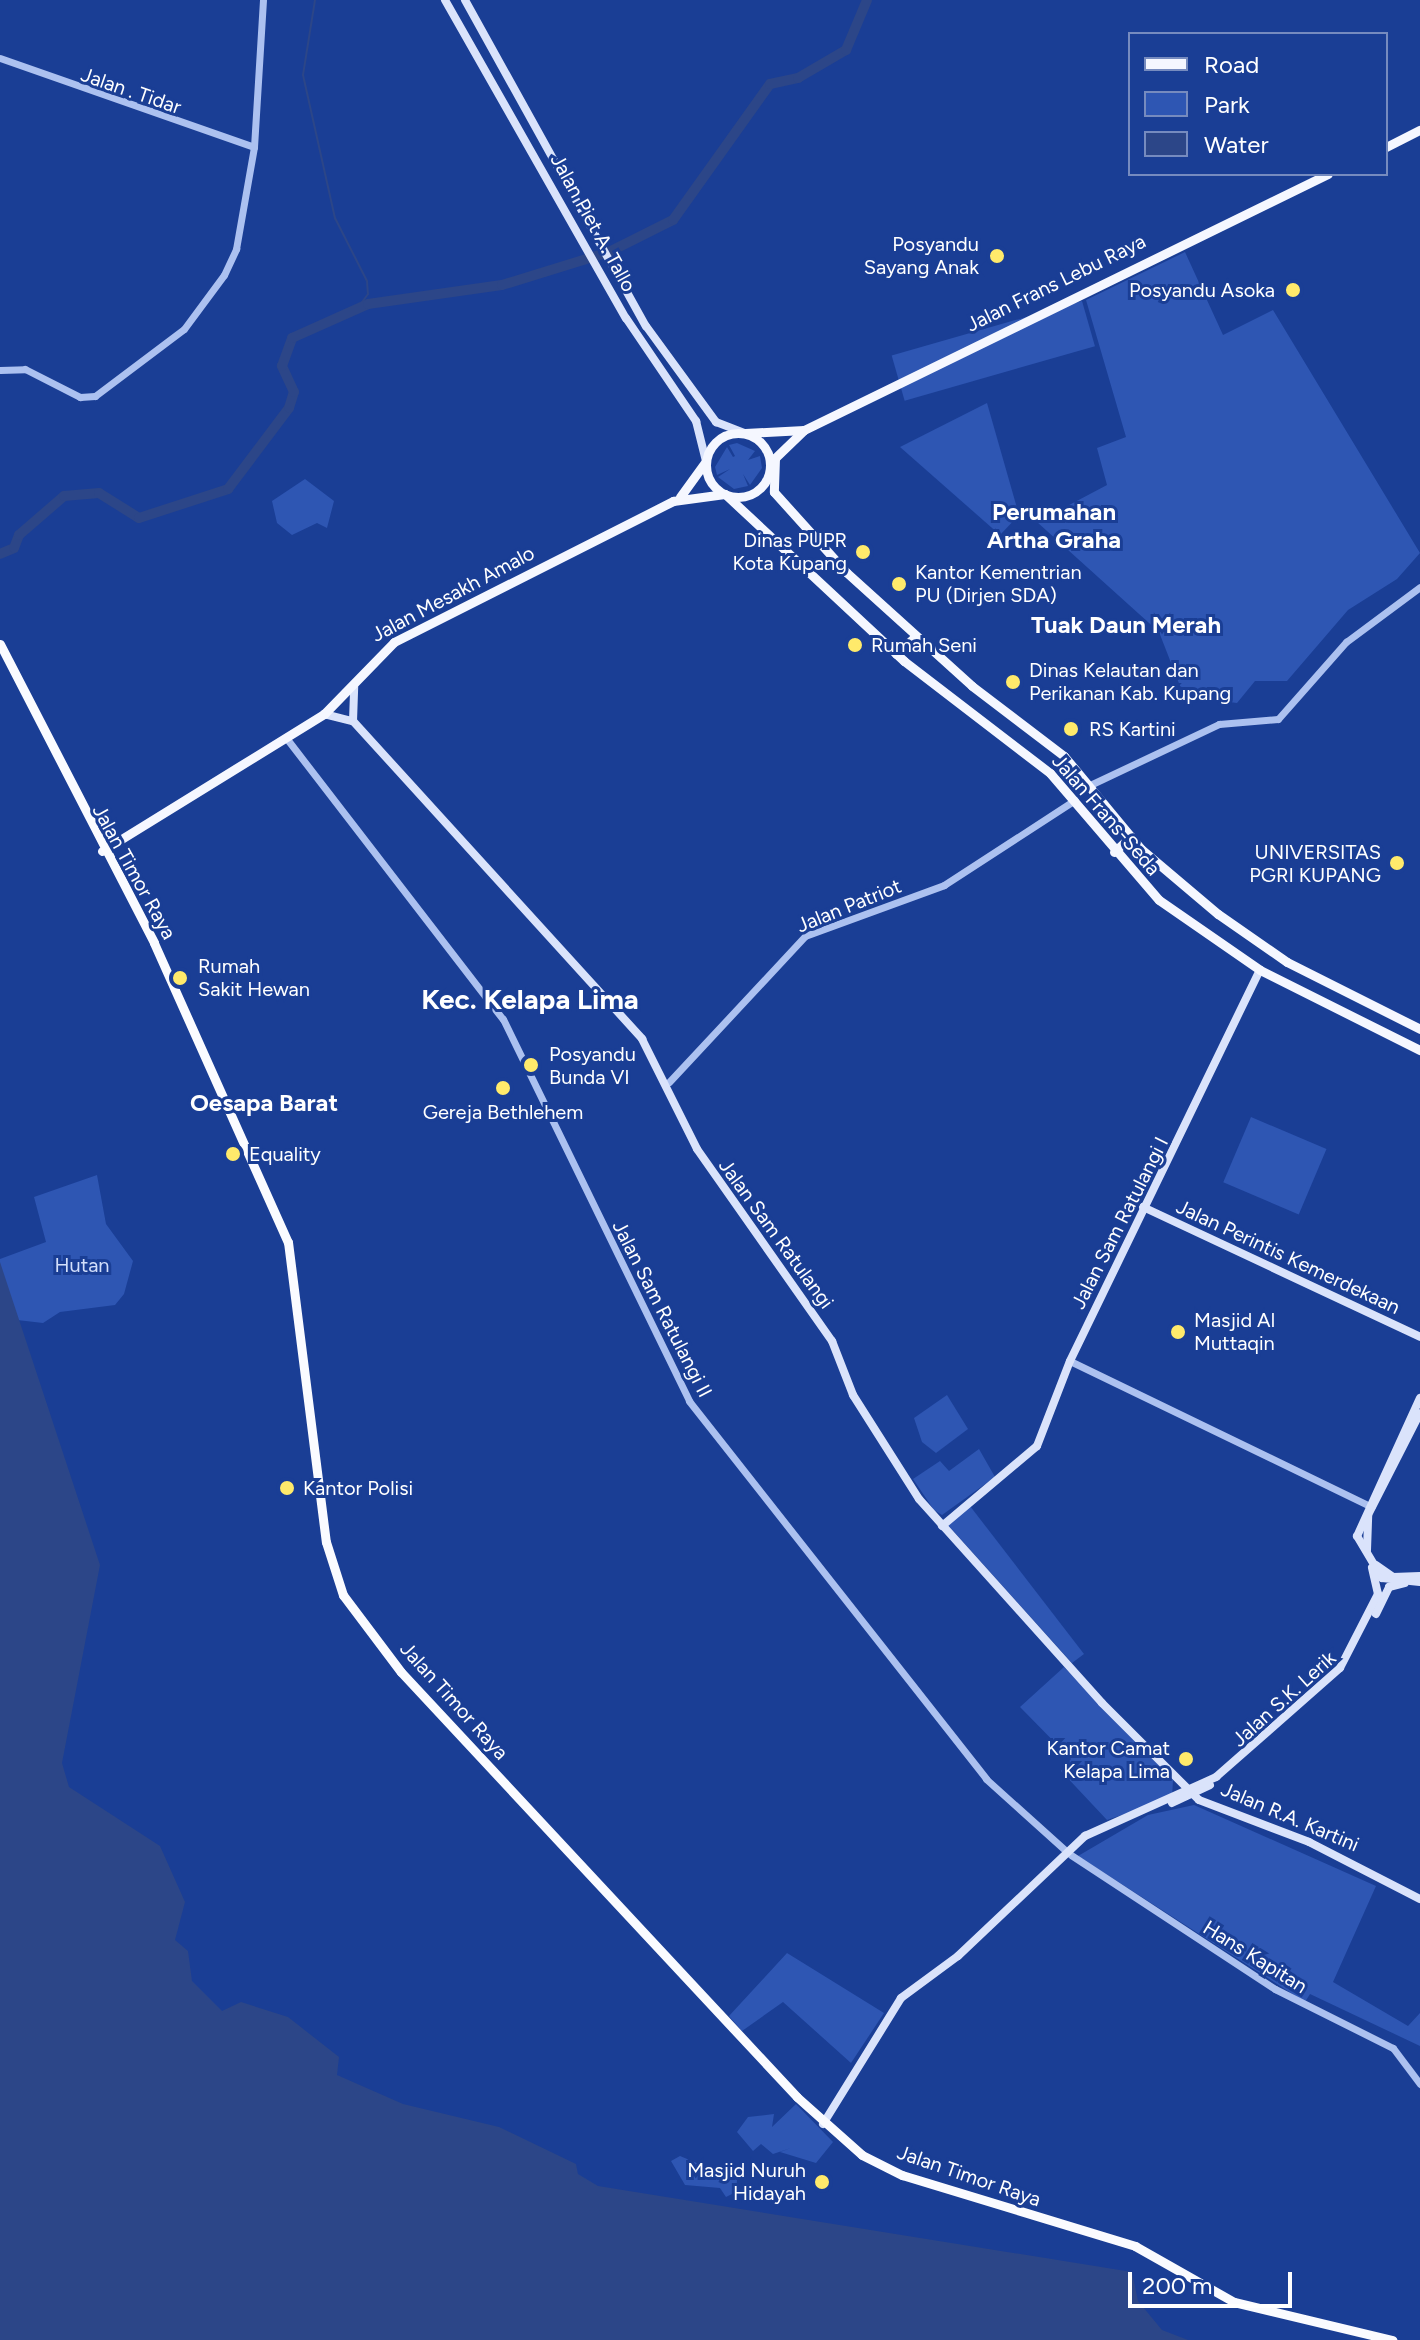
<!DOCTYPE html>
<style>
body{margin:0}
#map{position:relative;width:1420px;height:2340px;overflow:hidden;background:#1a3e95;font-family:Figtree,sans-serif}
div>[style]{position:absolute}
[style*='--x']{left:calc(var(--x)*1px);top:calc(var(--y)*1px);width:calc(var(--w)*1px);rotate:calc(var(--a)*1deg)}
.green>*{inset:0;background:#2e56b3;transform-origin:0 0}
.water>*{inset:0;background:#2c4688}
.stream>*{height:2px;margin:-1px;padding:0 1px;transform-origin:1px;border-radius:1px;background:#2c4688}
.river>*{height:10px;margin:-5px;padding:0 5px;transform-origin:5px;border-radius:5px;background:#2c4688}
.tertiary>*{height:7px;margin:-3.5px;padding:0 3.5px;transform-origin:3.5px;border-radius:3.5px;background:#acc1f0}
.secondary>*{height:8px;margin:-4px;padding:0 4px;transform-origin:4px;border-radius:4px;background:#dae3fb}
.primary>*{height:9px;margin:-4.5px;padding:0 4.5px;transform-origin:4.5px;border-radius:4.5px;background:#f5f7ff}
.primary>.ring{margin:-4.5px;padding:0;box-sizing:content-box;background:none;border:9px solid #f5f7ff;border-radius:50%}
.trunk>*{height:9px;margin:-4.5px;padding:0 4.5px;transform-origin:4.5px;border-radius:4.5px;background:#fafbff}
.dots>*{width:22px;height:22px;translate:-50% -50%;box-sizing:border-box;border:4px solid #1a3e95;border-radius:50%}
span{translate:-50% -50%;white-space:nowrap;text-align:center;line-height:1.15;-webkit-text-stroke:6px #1a3e95;paint-order:stroke}
.street-label{font-size:20px;color:#fff}
.poi-label{font-size:20px;color:#fff}
.right{translate:-100% -50%;text-align:right}
.left{translate:0 -50%;text-align:left}
.park-label{font-size:20px;color:#d3dffb}
.quarter-label{font-size:24px;color:#fff;font-weight:700}
.district-label{font-size:28px;color:#fff;font-weight:700}
.legend{position:absolute;left:1128px;top:32px;width:260px;height:144px;box-sizing:border-box;background:#1a3e95;border:2px solid #768bbf;margin:0;padding:10px 14px;list-style:none;font-size:24px;color:#fff}
.legend li{display:flex;align-items:center;gap:16px;height:40px}
.legend b{width:40px;border:2px solid #768bbf}
.scale{position:absolute;left:1128px;top:2272px;width:164px;height:36px;box-sizing:border-box;border:4px solid #fff;border-top:0;padding-left:10px;font-size:24px;line-height:28px;white-space:nowrap;color:#fff;-webkit-text-stroke:6px #1a3e95;paint-order:stroke}
</style>
<div id="map">
<div class="green">
<div style="clip-path:polygon(1185px 252px,1223px 335px,1273px 310px,1420px 553px,1397px 579px,1348px 610px,1287px 681px,1255px 681px,1237px 703px,1198px 698px,1180px 686px,1159px 632px,1037px 522px,1107px 485px,1097px 448px,1126px 437px,1086px 300px)"></div>
<div style="left:1082px;top:301px;width:47px;height:198px;rotate:74deg"></div>
<div style="clip-path:polygon(987px 403px,1019px 515px,1000px 535px,900px 447px)"></div>
<div style="clip-path:polygon(737px 443px,755px 451px,748px 460px,760px 456px,762px 468px,750px 485px,743px 474px,748px 486px,734px 489px,718px 477px,730px 469px,717px 475px,715px 467px,727px 447px,733px 457px,735px 456px,729px 445px)"></div>
<div style="clip-path:polygon(305px 479px,334px 501px,327px 528px,317px 523px,292px 535px,277px 523px,272px 501px)"></div>
<div style="left:1251px;top:1117px;width:82px;height:71px;rotate:23deg"></div>
<div style="clip-path:polygon(97px 1175px,106px 1224px,133px 1261px,124px 1294px,115px 1305px,60px 1312px,43px 1323px,0 1318px,0 1259px,46px 1242px,34px 1197px)"></div>
<div style="clip-path:polygon(947px 1395px,968px 1429px,936px 1453px,922px 1442px,914px 1418px)"></div>
<div style="clip-path:polygon(979px 1449px,995px 1477px,942px 1515px,934px 1510px,913px 1479px,940px 1461px,949px 1471px)"></div>
<div style="clip-path:polygon(970px 1506px,1084px 1654px,1072px 1663px,948px 1525px)"></div>
<div style="clip-path:polygon(1064px 1667px,1173px 1780px,1172px 1798px,1107px 1820px,1061px 1771px,1071px 1759px,1020px 1707px)"></div>
<div style="clip-path:polygon(1194px 1805px,1376px 1886px,1333px 1982px,1408px 2026px,1420px 2013px,1420px 2046px,1310px 1994px,1305px 2002px,1078px 1856px,1148px 1815px)"></div>
<div style="clip-path:polygon(787px 1953px,884px 2013px,851px 2063px,783px 2002px,742px 2031px,729px 2016px)"></div>
<div style="clip-path:polygon(796px 2104px,833px 2142px,816px 2163px,780px 2152px,791px 2148px,773px 2154px,761px 2144px,753px 2151px,737px 2132px,748px 2117px,774px 2114px,772px 2127px)"></div>
<div style="clip-path:polygon(680px 2156px,737px 2180px,736px 2192px,726px 2197px,720px 2188px,685px 2185px,671px 2161px)"></div>
</div>
<div class="water">
<div style="clip-path:polygon(0 1262px,100px 1565px,62px 1763px,69px 1787px,160px 1846px,185px 1902px,175px 1940px,188px 1951px,192px 1981px,222px 2011px,241px 2002px,288px 2017px,339px 2057px,337px 2075px,403px 2104px,499px 2127px,576px 2164px,578px 2174px,598px 2186px,1132px 2272px,1138px 2301px,1162px 2330px,1188px 2340px,0 2340px)"></div>
</div>
<div class="stream">
<div style="--x:315;--y:0;--w:76;--a:99.1"></div>
<div style="--x:303;--y:75;--w:147;--a:77.4"></div>
<div style="--x:335;--y:218;--w:71;--a:63.1"></div>
<div style="--x:367;--y:281;--w:13;--a:86"></div>
<div style="--x:368;--y:294;--w:26;--a:126"></div>
</div>
<div class="river">
<div style="--x:0;--y:554;--w:15;--a:-23"></div>
<div style="--x:14;--y:548;--w:14;--a:-69"></div>
<div style="--x:19;--y:535;--w:60;--a:-40.9"></div>
<div style="--x:64;--y:496;--w:35;--a:-5"></div>
<div style="--x:99;--y:493;--w:47;--a:32"></div>
<div style="--x:139;--y:518;--w:94;--a:-18"></div>
<div style="--x:228;--y:489;--w:101;--a:-53"></div>
<div style="--x:289;--y:408;--w:17;--a:-73"></div>
<div style="--x:294;--y:392;--w:29;--a:-115"></div>
<div style="--x:282;--y:366;--w:30;--a:-70"></div>
<div style="--x:292;--y:338;--w:83;--a:-24.1"></div>
<div style="--x:368;--y:304;--w:135;--a:-8.1"></div>
<div style="--x:502;--y:285;--w:112;--a:-17.1"></div>
<div style="--x:609;--y:252;--w:72;--a:-26.6"></div>
<div style="--x:673;--y:220;--w:167;--a:-54.5"></div>
<div style="--x:770;--y:84;--w:29;--a:-12"></div>
<div style="--x:798;--y:78;--w:56;--a:-30.3"></div>
<div style="--x:846;--y:50;--w:54;--a:-67.2"></div>
</div>
<div class="tertiary">
<div style="--x:0;--y:58;--w:269;--a:19.3"></div>
<div style="--x:0;--y:370;--w:25;--a:-2"></div>
<div style="--x:25;--y:369;--w:62;--a:27"></div>
<div style="--x:80;--y:397;--w:15;--a:-4"></div>
<div style="--x:95;--y:396;--w:111;--a:-37"></div>
<div style="--x:184;--y:329;--w:67;--a:-53.5"></div>
<div style="--x:224;--y:275;--w:29;--a:-65"></div>
<div style="--x:236;--y:249;--w:104;--a:-80"></div>
<div style="--x:254;--y:147;--w:147;--a:-86.5"></div>
<div style="--x:287;--y:739;--w:354;--a:52.4"></div>
<div style="--x:503;--y:1019;--w:425;--a:64"></div>
<div style="--x:689;--y:1401;--w:481;--a:51.8"></div>
<div style="--x:986;--y:1779;--w:109;--a:42"></div>
<div style="--x:1090;--y:785;--w:143;--a:-25.3"></div>
<div style="--x:1219;--y:724;--w:59;--a:-4.8"></div>
<div style="--x:1278;--y:719;--w:103;--a:-48.6"></div>
<div style="--x:1346;--y:642;--w:92;--a:-36.6"></div>
<div style="--x:669;--y:1082;--w:200;--a:-47"></div>
<div style="--x:805;--y:936;--w:148;--a:-20.1"></div>
<div style="--x:944;--y:885;--w:156;--a:-33"></div>
<div style="--x:1070;--y:1361;--w:335;--a:25.8"></div>
<div style="--x:1071;--y:1855;--w:244;--a:33.3"></div>
<div style="--x:1275;--y:1989;--w:132;--a:26.6"></div>
<div style="--x:1393;--y:2048;--w:45;--a:53.1"></div>
</div>
<div class="secondary">
<div style="--x:445;--y:0;--w:366;--a:60.4"></div>
<div style="--x:626;--y:318;--w:125;--a:55.8"></div>
<div style="--x:696;--y:421;--w:41;--a:76"></div>
<div style="--x:465;--y:0;--w:373;--a:61"></div>
<div style="--x:646;--y:326;--w:119;--a:53.9"></div>
<div style="--x:716;--y:422;--w:31;--a:21"></div>
<div style="--x:324;--y:714;--w:30;--a:14"></div>
<div style="--x:353;--y:721;--w:430;--a:47.7"></div>
<div style="--x:642;--y:1039;--w:123;--a:63.4"></div>
<div style="--x:697;--y:1149;--w:235;--a:54.9"></div>
<div style="--x:832;--y:1341;--w:58;--a:68.7"></div>
<div style="--x:853;--y:1395;--w:123;--a:57.6"></div>
<div style="--x:919;--y:1499;--w:274;--a:48.1"></div>
<div style="--x:1102;--y:1703;--w:137;--a:45"></div>
<div style="--x:1199;--y:1800;--w:118;--a:20.9"></div>
<div style="--x:1309;--y:1842;--w:125;--a:27.2"></div>
<div style="--x:353;--y:721;--w:34;--a:-88"></div>
<div style="--x:1143;--y:1207;--w:306;--a:25.1"></div>
<div style="--x:1420;--y:1398;--w:152;--a:114.5"></div>
<div style="--x:1357;--y:1536;--w:49;--a:59.2"></div>
<div style="--x:1382;--y:1578;--w:38;--a:6"></div>
<div style="--x:942;--y:1526;--w:124;--a:-40.1"></div>
<div style="--x:1037;--y:1446;--w:91;--a:-68.8"></div>
<div style="--x:1070;--y:1361;--w:435;--a:-64.1"></div>
<div style="--x:1367;--y:1550;--w:35;--a:-88"></div>
<div style="--x:1368;--y:1515;--w:114;--a:-63"></div>
<div style="--x:1376;--y:1565;--w:21;--a:35"></div>
<div style="--x:1393;--y:1577;--w:27;--a:-2"></div>
<div style="--x:1376;--y:1614;--w:30;--a:-64"></div>
<div style="--x:1389;--y:1587;--w:16;--a:-14"></div>
<div style="--x:1172;--y:1803;--w:42;--a:-25.3"></div>
<div style="--x:823;--y:2124;--w:148;--a:-58.2"></div>
<div style="--x:901;--y:1998;--w:71;--a:-36.4"></div>
<div style="--x:958;--y:1956;--w:175;--a:-43.4"></div>
<div style="--x:1085;--y:1836;--w:144;--a:-24.2"></div>
<div style="--x:1216;--y:1777;--w:165;--a:-41.3"></div>
<div style="--x:1340;--y:1668;--w:83;--a:-62.8"></div>
<div style="--x:1378;--y:1594;--w:27;--a:-103"></div>
</div>
<div class="primary">
<div style="--x:1386;--y:147;--w:38;--a:-27"></div>
<div style="--x:804;--y:430;--w:40;--a:136"></div>
<div style="--x:775;--y:458;--w:34;--a:92"></div>
<div style="--x:774;--y:492;--w:108;--a:48"></div>
<div style="--x:846;--y:572;--w:170;--a:42.1"></div>
<div style="--x:972;--y:686;--w:116;--a:37.3"></div>
<div style="--x:1064;--y:756;--w:121;--a:50.4"></div>
<div style="--x:1141;--y:849;--w:101;--a:40.2"></div>
<div style="--x:1218;--y:914;--w:84;--a:34.8"></div>
<div style="--x:1287;--y:962;--w:149;--a:26.7"></div>
<div class="ring" style="left:706px;top:433px;width:55px;height:55px"></div>
<div style="--x:745;--y:433;--w:59;--a:-2.9"></div>
<div style="--x:804;--y:430;--w:583;--a:-26.04"></div>
<div style="--x:680;--y:497;--w:44;--a:-54.2"></div>
<div style="--x:896;--y:654;--w:27;--a:-42"></div>
<div style="--x:102;--y:851;--w:261;--a:-31.7"></div>
<div style="--x:324;--y:714;--w:100;--a:-45.8"></div>
<div style="--x:394;--y:642;--w:313;--a:-26.8"></div>
<div style="--x:673;--y:501;--w:52;--a:-7.7"></div>
<div style="--x:725;--y:494;--w:245;--a:43"></div>
<div style="--x:904;--y:661;--w:184;--a:37.5"></div>
<div style="--x:1050;--y:773;--w:167;--a:49.4"></div>
<div style="--x:1159;--y:900;--w:123;--a:34.7"></div>
<div style="--x:1260;--y:970;--w:179;--a:26.6"></div>
<div style="--x:1114;--y:852;--w:23;--a:-43"></div>
</div>
<div class="trunk">
<div style="--x:0;--y:644;--w:336;--a:62.7"></div>
<div style="--x:154;--y:943;--w:328;--a:65.9"></div>
<div style="--x:288;--y:1242;--w:302;--a:82.8"></div>
<div style="--x:326;--y:1542;--w:56;--a:72.2"></div>
<div style="--x:343;--y:1595;--w:96;--a:53"></div>
<div style="--x:401;--y:1672;--w:581;--a:47.02"></div>
<div style="--x:797;--y:2097;--w:87;--a:41.7"></div>
<div style="--x:862;--y:2155;--w:45;--a:26.6"></div>
<div style="--x:902;--y:2175;--w:244;--a:16.9"></div>
<div style="--x:1135;--y:2246;--w:114;--a:29.5"></div>
<div style="--x:1234;--y:2302;--w:163;--a:13.5"></div>
</div>
<div class="dots">
<div style="left:997px;top:256px;background:#ffea6b"></div>
<div style="left:1293px;top:290px;background:#ffea6b"></div>
<div style="left:863px;top:552px;background:#ffea6b"></div>
<div style="left:899px;top:584px;background:#ffea6b"></div>
<div style="left:855px;top:645px;background:#ffea6b"></div>
<div style="left:1013px;top:682px;background:#ffea6b"></div>
<div style="left:1071px;top:729px;background:#ffea6b"></div>
<div style="left:1397px;top:863px;background:#ffea6b"></div>
<div style="left:180px;top:978px;background:#ffea6b"></div>
<div style="left:531px;top:1065px;background:#ffea6b"></div>
<div style="left:503px;top:1088px;background:#ffea6b"></div>
<div style="left:233px;top:1154px;background:#ffea6b"></div>
<div style="left:1178px;top:1332px;background:#ffea6b"></div>
<div style="left:287px;top:1488px;background:#ffea6b"></div>
<div style="left:1186px;top:1759px;background:#ffea6b"></div>
<div style="left:822px;top:2182px;background:#ffea6b"></div>
</div>
<div class="street-label">
<span style="left:131px;top:91px;rotate:19deg">Jalan . Tidar</span>
<span style="left:593px;top:223px;rotate:61deg">Jalan Piet A. Tallo</span>
<span style="left:1056px;top:283px;rotate:-26deg">Jalan Frans Lebu Raya</span>
<span style="left:453px;top:594px;rotate:-28deg">Jalan Mesakh Amalo</span>
<span style="left:1106px;top:815px;rotate:49deg">Jalan Frans-Seda</span>
<span style="left:134px;top:872px;rotate:61deg">Jalan Timor Raya</span>
<span style="left:849px;top:906px;rotate:-22deg">Jalan Patriot</span>
<span style="left:1120px;top:1223px;rotate:-63deg">Jalan Sam Ratulangi I</span>
<span style="left:776px;top:1234px;rotate:54deg">Jalan Sam Ratulangi</span>
<span style="left:1288px;top:1257px;rotate:25deg">Jalan Perintis Kemerdekaan</span>
<span style="left:662px;top:1309px;rotate:63deg">Jalan Sam Ratulangi II</span>
<span style="left:1284px;top:1699px;rotate:-42deg">Jalan S.K. Lerik</span>
<span style="left:454px;top:1701px;rotate:48deg">Jalan Timor Raya</span>
<span style="left:1290px;top:1817px;rotate:23deg">Jalan R.A. Kartini</span>
<span style="left:1255px;top:1957px;rotate:32deg">Hans Kapitan</span>
<span style="left:969px;top:2176px;rotate:19deg">Jalan Timor Raya</span>
</div>
<div class="poi-label">
<span class="right" style="left:979px;top:256px">Posyandu<br>Sayang Anak</span>
<span class="right" style="left:1275px;top:290px">Posyandu Asoka</span>
<span class="right" style="left:847px;top:552px">Dinas PUPR<br>Kota Kupang</span>
<span class="left" style="left:915px;top:584px">Kantor Kementrian<br>PU (Dirjen SDA)</span>
<span class="left" style="left:871px;top:645px">Rumah Seni</span>
<span class="left" style="left:1029px;top:682px">Dinas Kelautan dan<br>Perikanan Kab. Kupang</span>
<span class="left" style="left:1089px;top:729px">RS Kartini</span>
<span class="right" style="left:1381px;top:864px">UNIVERSITAS<br>PGRI KUPANG</span>
<span class="left" style="left:198px;top:978px">Rumah<br>Sakit Hewan</span>
<span class="left" style="left:549px;top:1066px">Posyandu<br>Bunda VI</span>
<span style="left:503px;top:1112px">Gereja Bethlehem</span>
<span class="left" style="left:249px;top:1154px">Equality</span>
<span class="left" style="left:1194px;top:1332px">Masjid Al<br>Muttaqin</span>
<span class="left" style="left:303px;top:1488px">Kantor Polisi</span>
<span class="right" style="left:1170px;top:1760px">Kantor Camat<br>Kelapa Lima</span>
<span class="right" style="left:806px;top:2182px">Masjid Nuruh<br>Hidayah</span>
</div>
<div class="park-label">
<span style="left:82px;top:1265px">Hutan</span>
</div>
<div class="quarter-label">
<span style="left:1054px;top:526px">Perumahan<br>Artha Graha</span>
<span style="left:1126px;top:625px">Tuak Daun Merah</span>
<span style="left:264px;top:1103px">Oesapa Barat</span>
</div>
<div class="district-label">
<span style="left:530px;top:999px">Kec. Kelapa Lima</span>
</div>
<ul class="legend">
<li><b style="height:10px;background:#f5f7ff"></b>Road</li>
<li><b style="height:22px;background:#2e56b3"></b>Park</li>
<li><b style="height:22px;background:#2c4688"></b>Water</li>
</ul>
<div class="scale">200 m</div>
</div>
